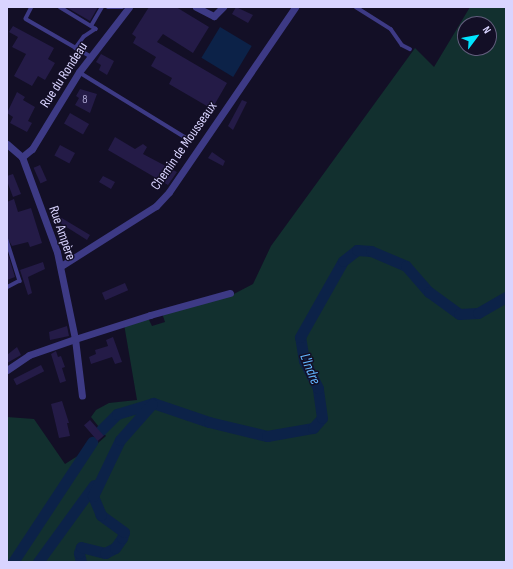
<!DOCTYPE html>
<meta charset="utf-8">
<style>
body{margin:0}
#map{position:relative;width:513px;height:569px;overflow:hidden;background:#130f26;font-family:"Sofia Sans Condensed",sans-serif}
div>[style]{position:absolute}
[style*='--x']{left:calc(var(--x)*1px);top:calc(var(--y)*1px);width:calc(var(--w)*1px);rotate:calc(var(--a)*1deg)}
.green>*{inset:0;background:#12302f}
.water>*{inset:0;background:#0c2248;transform-origin:0 0}
.river>*{height:11px;margin:-5.5px;padding:0 5.5px;transform-origin:5.5px;border-radius:5.5px;background:#0c2248}
.building>*{inset:0;background:#241b47;transform-origin:0 0}
.service>*{height:3.5px;margin:-1.75px;padding:0 1.75px;transform-origin:1.75px;border-radius:1.75px;background:#3d3a85}
.minor>*{height:7px;margin:-3.5px;padding:0 3.5px;transform-origin:3.5px;border-radius:3.5px;background:#3d3a85}
span{translate:-50% -50%;white-space:nowrap;text-align:center;line-height:1.15;-webkit-text-stroke:3px #130f26;paint-order:stroke}
.number-label{font-size:12px;color:#aca6d1}
.number-label span{-webkit-text-stroke-width:0}
.street-label{font-size:14px;color:#d9d4ff}
.water-label{font-size:15px;color:#62b6ff;font-style:italic}
.frame{position:absolute;inset:0;border:8px solid #d9d4ff;pointer-events:none}
.north{position:absolute;left:457px;top:16px;width:40px;height:40px;box-sizing:border-box;background:#130f26;border:1px solid #625e7d;border-radius:50%;rotate:58deg;font-size:11px;font-weight:700;line-height:16px;text-align:center;color:#d9d4ff}
.north::after{content:'';display:block;margin:auto;width:14px;height:18px;background:#00e5ff;clip-path:polygon(50% 0,100% 100%,50% 72%,0 100%)}
</style>
<div id="map">
<div class="green">
<div style="clip-path:polygon(evenodd,470px 7px,506px 7px,506px 562px,7px 562px,7px 417px,34px 419px,65px 464px,98px 443px,106px 436px,91px 417px,96px 410px,109px 403px,137px 400px,124px 324px,148px 318px,152px 326px,165px 322px,162px 313px,230px 296px,253px 284px,271px 246px,415px 48px,434px 67px,470px 7px,465px 24px,489px 24px,489px 48px,465px 48px,465px 24px)"></div>
</div>
<div class="water">
<div style="left:220px;top:27px;width:37px;height:36px;rotate:31deg"></div>
</div>
<div class="river">
<div style="--x:101;--y:430;--w:23;--a:-45"></div>
<div style="--x:117;--y:414;--w:38;--a:-17"></div>
<div style="--x:153;--y:403;--w:59;--a:18.7"></div>
<div style="--x:209;--y:422;--w:60;--a:13.6"></div>
<div style="--x:267;--y:436;--w:47;--a:-9.9"></div>
<div style="--x:313;--y:428;--w:13;--a:-48"></div>
<div style="--x:322;--y:418;--w:30;--a:-98"></div>
<div style="--x:318;--y:388;--w:30;--a:-117"></div>
<div style="--x:304;--y:361;--w:24;--a:-99"></div>
<div style="--x:300;--y:337;--w:87;--a:-60.5"></div>
<div style="--x:343;--y:261;--w:18;--a:-38"></div>
<div style="--x:357;--y:250;--w:14;--a:4"></div>
<div style="--x:371;--y:251;--w:38;--a:23"></div>
<div style="--x:406;--y:266;--w:35;--a:49"></div>
<div style="--x:429;--y:292;--w:37;--a:36"></div>
<div style="--x:459;--y:314;--w:19;--a:-3"></div>
<div style="--x:478;--y:313;--w:32;--a:-30"></div>
<div style="--x:13;--y:562;--w:144;--a:-56.6"></div>
<div style="--x:38;--y:562;--w:95;--a:-54"></div>
<div style="--x:81;--y:562;--w:9;--a:-103"></div>
<div style="--x:79;--y:553;--w:6;--a:-72"></div>
<div style="--x:81;--y:547;--w:25;--a:14"></div>
<div style="--x:105;--y:553;--w:11;--a:-27"></div>
<div style="--x:115;--y:548;--w:12;--a:-55"></div>
<div style="--x:122;--y:538;--w:6;--a:-72"></div>
<div style="--x:124;--y:532;--w:29;--a:-144"></div>
<div style="--x:101;--y:515;--w:21;--a:-113"></div>
<div style="--x:93;--y:496;--w:62;--a:-64.3"></div>
<div style="--x:120;--y:440;--w:48;--a:-48.4"></div>
</div>
<div class="building">
<div style="clip-path:polygon(66px 7px,98px 7px,90px 21px)"></div>
<div style="clip-path:polygon(149px 7px,176px 7px,209px 27px,193px 53px,163px 34px,157px 42px,227px 83px,212px 109px,169px 84px,172px 78px,151px 66px,156px 57px,133px 43px,136px 37px,132px 34px)"></div>
<div style="clip-path:polygon(236px 7px,253px 15px,248px 23px,232px 14px)"></div>
<div style="clip-path:polygon(13px 26px,54px 48px,48px 59px,55px 63px,45px 80px,38px 76px,32px 86px,14px 76px,26px 54px,12px 47px,18px 37px,9px 32px)"></div>
<div style="clip-path:polygon(101px 54px,114px 61px,107px 75px,99px 70px,101px 65px,96px 62px)"></div>
<div style="clip-path:polygon(80px 89px,97px 94px,90px 113px,75px 105px,79px 98px,76px 96px)"></div>
<div style="clip-path:polygon(17px 92px,25px 97px,23px 100px,35px 107px,28px 121px,32px 123px,27px 132px,10px 123px,13px 117px,7px 113px)"></div>
<div style="clip-path:polygon(242px 100px,247px 102px,233px 130px,228px 126px)"></div>
<div style="left:70px;top:113px;width:22px;height:12px;rotate:30deg"></div>
<div style="clip-path:polygon(115px 137px,135px 149px,143px 144px,147px 147px,143px 154px,177px 172px,168px 185px,108px 150px)"></div>
<div style="left:60px;top:145px;width:17px;height:12px;rotate:28deg"></div>
<div style="clip-path:polygon(212px 152px,225px 161px,223px 166px,208px 158px)"></div>
<div style="left:40px;top:165px;width:17px;height:7px;rotate:66deg"></div>
<div style="clip-path:polygon(13px 174px,21px 194px,13px 197px,7px 181px,7px 176px)"></div>
<div style="clip-path:polygon(103px 176px,115px 182px,111px 189px,99px 182px)"></div>
<div style="clip-path:polygon(14px 199px,18px 212px,31px 208px,42px 243px,30px 247px,28px 242px,12px 246px,7px 237px,7px 202px)"></div>
<div style="clip-path:polygon(60px 217px,90px 235px,87px 240px,57px 221px)"></div>
<div style="clip-path:polygon(7px 251px,15px 277px,7px 280px)"></div>
<div style="clip-path:polygon(43px 262px,45px 269px,28px 277px,32px 293px,28px 295px,20px 270px)"></div>
<div style="left:125px;top:283px;width:8px;height:25px;rotate:67deg"></div>
<div style="clip-path:polygon(67px 326px,69px 336px,50px 340px,49px 332px)"></div>
<div style="clip-path:polygon(113px 337px,122px 362px,115px 364px,112px 357px,91px 364px,89px 357px,96px 354px,95px 350px,108px 346px,106px 340px)"></div>
<div style="clip-path:polygon(17px 347px,21px 355px,7px 363px,7px 355px)"></div>
<div style="clip-path:polygon(56px 351px,58px 357px,61px 356px,65px 367px,62px 368px,66px 381px,60px 383px,51px 354px)"></div>
<div style="left:41px;top:365px;width:7px;height:31px;rotate:63deg"></div>
<div style="clip-path:polygon(62px 401px,69px 423px,67px 423px,70px 436px,59px 438px,51px 404px)"></div>
<div style="left:90px;top:420px;width:21px;height:8px;rotate:49deg"></div>
</div>
<div class="service">
<div style="--x:32;--y:7;--w:13;--a:117"></div>
<div style="--x:26;--y:19;--w:74;--a:30"></div>
<div style="--x:60;--y:7;--w:42;--a:31.4"></div>
<div style="--x:96;--y:29;--w:14;--a:146"></div>
<div style="--x:84;--y:37;--w:14;--a:126"></div>
<div style="--x:108;--y:7;--w:14;--a:0"></div>
<div style="--x:356;--y:7;--w:41;--a:32.2"></div>
<div style="--x:391;--y:29;--w:19;--a:55"></div>
<div style="--x:402;--y:45;--w:9;--a:27"></div>
<div style="--x:91;--y:26;--w:22;--a:-60"></div>
<div style="--x:79;--y:72;--w:128;--a:31.6"></div>
<div style="--x:7;--y:240;--w:43;--a:72.4"></div>
<div style="--x:20;--y:281;--w:15;--a:152"></div>
</div>
<div class="minor">
<div style="--x:196;--y:7;--w:20;--a:27"></div>
<div style="--x:214;--y:16;--w:13;--a:-45"></div>
<div style="--x:7;--y:144;--w:20;--a:41"></div>
<div style="--x:22;--y:157;--w:101;--a:69.8"></div>
<div style="--x:57;--y:252;--w:89;--a:78.3"></div>
<div style="--x:75;--y:339;--w:57;--a:83"></div>
<div style="--x:22;--y:157;--w:13;--a:-39"></div>
<div style="--x:32;--y:149;--w:90;--a:-58.6"></div>
<div style="--x:79;--y:72;--w:82;--a:-52.4"></div>
<div style="--x:61;--y:266;--w:112;--a:-32.3"></div>
<div style="--x:156;--y:206;--w:19;--a:-47"></div>
<div style="--x:169;--y:192;--w:224;--a:-55.7"></div>
<div style="--x:7;--y:370;--w:27;--a:-34"></div>
<div style="--x:29;--y:355;--w:49;--a:-19.2"></div>
<div style="--x:75;--y:339;--w:79;--a:-17.7"></div>
<div style="--x:150;--y:315;--w:83;--a:-15.4"></div>
</div>
<div class="number-label">
<span style="left:85px;top:100px">8</span>
</div>
<div class="street-label">
<span style="left:64px;top:75px;rotate:-57deg">Rue du Rondeau</span>
<span style="left:184px;top:146px;rotate:-55deg">Chemin de Mousseaux</span>
<span style="left:62px;top:233px;rotate:71deg">Rue Ampère</span>
</div>
<div class="water-label">
<span style="left:310px;top:369px;rotate:68deg">L'Indre</span>
</div>
<div class="frame"></div>
<div class="north">N</div>
</div>
